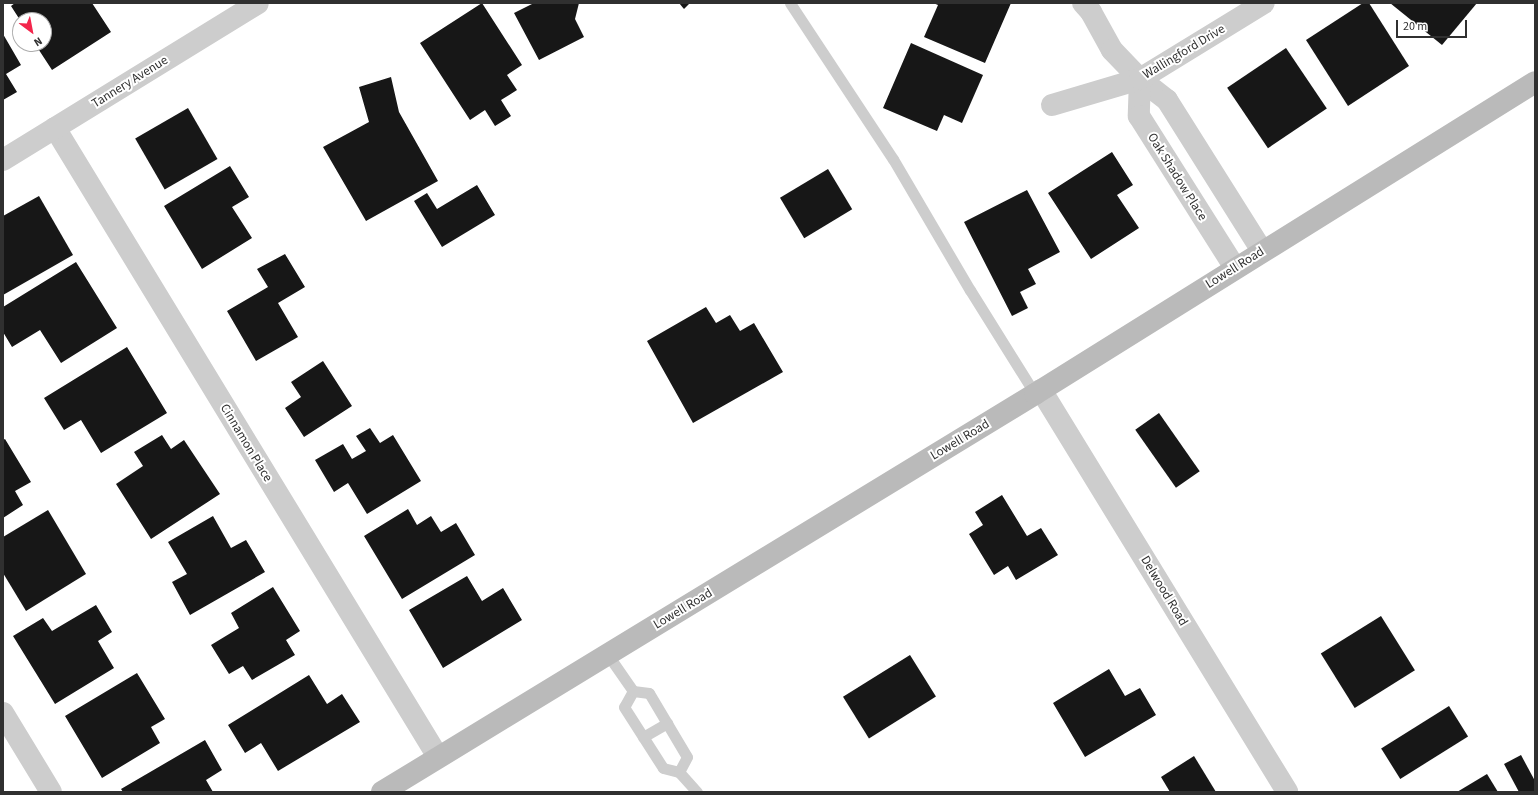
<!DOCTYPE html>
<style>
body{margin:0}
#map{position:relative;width:1538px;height:795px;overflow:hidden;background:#fff;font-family:"Source Sans 3",sans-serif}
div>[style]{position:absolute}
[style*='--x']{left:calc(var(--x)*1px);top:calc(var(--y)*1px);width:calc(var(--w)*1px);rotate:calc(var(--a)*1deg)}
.building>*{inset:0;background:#171717;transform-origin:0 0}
.lane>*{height:11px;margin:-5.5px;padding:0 5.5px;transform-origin:5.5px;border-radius:5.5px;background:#cdcdcd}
.street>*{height:22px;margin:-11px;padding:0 11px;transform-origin:11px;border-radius:11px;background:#cdcdcd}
.secondary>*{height:22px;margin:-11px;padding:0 11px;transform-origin:11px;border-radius:11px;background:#bababa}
span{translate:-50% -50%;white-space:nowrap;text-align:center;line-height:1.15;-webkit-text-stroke:4px #fff;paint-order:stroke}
.street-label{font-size:13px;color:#303030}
.frame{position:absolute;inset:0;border:4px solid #303030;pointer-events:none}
.north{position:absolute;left:12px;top:12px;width:40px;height:40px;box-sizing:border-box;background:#fff;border:1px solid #acacac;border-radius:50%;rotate:148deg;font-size:11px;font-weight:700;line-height:16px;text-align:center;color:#303030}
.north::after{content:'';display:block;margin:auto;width:14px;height:18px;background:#f3264c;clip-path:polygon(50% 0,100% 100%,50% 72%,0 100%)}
.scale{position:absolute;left:1396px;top:20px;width:71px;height:18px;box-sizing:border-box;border:2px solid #303030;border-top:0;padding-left:5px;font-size:12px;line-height:14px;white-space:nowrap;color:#303030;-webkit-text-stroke:3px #fff;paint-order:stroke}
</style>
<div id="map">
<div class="building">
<div style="clip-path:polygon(15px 3px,92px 3px,111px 32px,52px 70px,35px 44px,44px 44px,44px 20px,20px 20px,11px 6px)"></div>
<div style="clip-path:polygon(482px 3px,522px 65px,507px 75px,517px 90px,501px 100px,511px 116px,495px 126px,485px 110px,470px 120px,420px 43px)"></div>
<div style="clip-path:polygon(534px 3px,579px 3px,575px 19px,584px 37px,539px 60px,514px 13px)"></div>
<div style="clip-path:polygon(679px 3px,690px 3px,684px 9px)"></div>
<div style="clip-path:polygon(933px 3px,1011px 3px,985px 63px,924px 37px,938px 5px)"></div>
<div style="clip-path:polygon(1363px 3px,1369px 3px,1409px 66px,1348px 106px,1306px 40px)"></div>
<div style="clip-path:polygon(1390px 3px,1477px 3px,1442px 45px)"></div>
<div style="clip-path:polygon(3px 34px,21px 65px,6px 74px,17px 92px,3px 100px)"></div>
<div style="clip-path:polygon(911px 43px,983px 75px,962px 123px,944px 115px,937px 131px,883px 108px)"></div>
<div style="left:1286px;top:48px;width:73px;height:71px;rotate:56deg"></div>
<div style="clip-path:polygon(391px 77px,399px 112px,438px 181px,366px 221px,323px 147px,369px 122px,359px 87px)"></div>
<div style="left:188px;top:108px;width:59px;height:61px;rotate:60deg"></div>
<div style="clip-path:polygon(1112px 152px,1133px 185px,1117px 195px,1139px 228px,1091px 259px,1048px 193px)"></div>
<div style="clip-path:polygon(230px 166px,249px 197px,232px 207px,252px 238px,202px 269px,164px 206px)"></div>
<div style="left:828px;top:169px;width:47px;height:56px;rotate:59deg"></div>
<div style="clip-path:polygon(477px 185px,495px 215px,442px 247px,414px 201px,427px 193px,437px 209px)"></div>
<div style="clip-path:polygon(1027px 190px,1060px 252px,1028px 269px,1036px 284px,1020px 292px,1028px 308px,1012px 316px,964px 222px)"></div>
<div style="clip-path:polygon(39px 196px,73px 255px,3px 295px,3px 216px)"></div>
<div style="clip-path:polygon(285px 254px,305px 287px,278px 303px,298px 337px,256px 361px,227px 311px,268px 287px,257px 269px)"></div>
<div style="clip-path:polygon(76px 262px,117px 328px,61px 363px,40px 330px,12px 347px,3px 332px,3px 307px)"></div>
<div style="clip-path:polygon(706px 307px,716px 323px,730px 315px,740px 331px,754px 323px,783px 372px,693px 423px,647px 341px)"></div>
<div style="clip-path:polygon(127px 347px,167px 413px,101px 453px,81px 420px,64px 430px,44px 398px)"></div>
<div style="clip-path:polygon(323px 361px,352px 406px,304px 437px,285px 408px,301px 397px,291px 382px)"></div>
<div style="left:1159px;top:413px;width:71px;height:29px;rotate:55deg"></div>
<div style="clip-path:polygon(370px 428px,380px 443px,393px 435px,421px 481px,367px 514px,348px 483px,334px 492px,315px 460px,343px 444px,352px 459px,366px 451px,356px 436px)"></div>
<div style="clip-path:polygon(162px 435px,171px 449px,184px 440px,220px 494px,151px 539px,116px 484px,143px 466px,134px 452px)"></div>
<div style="clip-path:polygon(5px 439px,31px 482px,15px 491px,23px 505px,3px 518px,3px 440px)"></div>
<div style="clip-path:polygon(1002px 495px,1027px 536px,1041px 528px,1058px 555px,1016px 580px,1008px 566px,994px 575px,969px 534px,983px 525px,975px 512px)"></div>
<div style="clip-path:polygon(408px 509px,417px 525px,431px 516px,441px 532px,456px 523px,475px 555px,402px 599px,364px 536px)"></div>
<div style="clip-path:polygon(48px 510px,86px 574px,26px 611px,3px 573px,3px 537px)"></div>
<div style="clip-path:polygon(213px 516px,231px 548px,246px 540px,265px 572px,190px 615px,172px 582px,187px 574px,168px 542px)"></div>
<div style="clip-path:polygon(467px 576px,482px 601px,503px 588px,522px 620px,443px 668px,409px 610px)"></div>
<div style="clip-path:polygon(273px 587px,300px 631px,286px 640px,295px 655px,252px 680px,243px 666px,229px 674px,211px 645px,239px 628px,231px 613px)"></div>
<div style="clip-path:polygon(96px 605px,112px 632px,98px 641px,114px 668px,55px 704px,13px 636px,43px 618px,52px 631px)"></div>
<div style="left:1381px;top:616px;width:64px;height:71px;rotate:58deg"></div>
<div style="left:910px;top:655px;width:49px;height:79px;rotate:58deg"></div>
<div style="clip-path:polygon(1109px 669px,1125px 696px,1140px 688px,1156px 715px,1085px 757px,1053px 703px)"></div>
<div style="clip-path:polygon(137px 673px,165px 719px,151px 727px,160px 743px,102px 778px,65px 716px)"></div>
<div style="clip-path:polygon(309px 675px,327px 704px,342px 694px,360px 722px,278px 771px,261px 743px,245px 753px,228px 725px)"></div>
<div style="left:1449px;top:706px;width:36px;height:80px;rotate:58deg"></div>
<div style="clip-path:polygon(205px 740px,222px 770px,206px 780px,213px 792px,123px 792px,121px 789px)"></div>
<div style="clip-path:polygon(1521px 755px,1535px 781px,1535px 792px,1519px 792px,1504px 764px)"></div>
<div style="clip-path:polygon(1194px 756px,1216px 792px,1170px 792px,1161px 777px)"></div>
<div style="clip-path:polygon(1487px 774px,1498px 792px,1457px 792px)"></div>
</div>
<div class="lane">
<div style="--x:790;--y:3;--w:187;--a:56.6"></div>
<div style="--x:893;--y:159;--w:152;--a:59.6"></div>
<div style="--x:970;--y:290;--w:123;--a:58"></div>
<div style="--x:608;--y:655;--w:44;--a:55.2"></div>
<div style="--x:633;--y:691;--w:18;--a:119"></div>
<div style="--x:624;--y:707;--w:72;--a:57.4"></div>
<div style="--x:663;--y:768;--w:16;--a:14"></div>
<div style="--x:679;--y:772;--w:27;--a:48"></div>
<div style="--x:633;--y:691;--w:16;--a:7"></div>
<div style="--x:649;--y:693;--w:74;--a:59.3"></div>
<div style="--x:687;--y:757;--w:17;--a:118"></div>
<div style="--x:643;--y:737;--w:28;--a:-30"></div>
</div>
<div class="street">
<div style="--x:1083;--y:3;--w:12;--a:48"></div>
<div style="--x:1091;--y:12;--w:43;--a:61.1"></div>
<div style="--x:1112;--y:50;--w:40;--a:46"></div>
<div style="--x:1140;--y:79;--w:34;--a:38"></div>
<div style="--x:1167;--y:100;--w:178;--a:57.8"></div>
<div style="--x:1140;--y:79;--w:37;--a:92"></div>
<div style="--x:1139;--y:116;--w:180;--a:57.7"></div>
<div style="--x:1052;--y:105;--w:92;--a:-16.5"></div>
<div style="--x:1140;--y:79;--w:145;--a:-31.5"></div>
<div style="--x:55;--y:128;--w:736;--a:58.66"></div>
<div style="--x:3;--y:160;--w:299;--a:-31.6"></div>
<div style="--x:1041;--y:390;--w:471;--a:58.5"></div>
<div style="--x:3;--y:713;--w:92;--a:58.7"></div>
</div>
<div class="secondary">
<div style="--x:382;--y:792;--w:765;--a:-31.36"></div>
<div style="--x:1035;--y:394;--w:589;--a:-31.96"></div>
</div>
<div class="street-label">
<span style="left:1184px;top:52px;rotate:-31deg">Wallingford Drive</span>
<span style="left:130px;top:82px;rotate:-32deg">Tannery Avenue</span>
<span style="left:1177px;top:177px;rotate:58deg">Oak Shadow Place</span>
<span style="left:1235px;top:268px;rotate:-32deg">Lowell Road</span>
<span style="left:960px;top:440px;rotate:-31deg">Lowell Road</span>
<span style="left:246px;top:443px;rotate:59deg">Cinnamon Place</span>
<span style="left:1164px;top:591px;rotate:59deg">Delwood Road</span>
<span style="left:683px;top:609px;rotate:-31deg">Lowell Road</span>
</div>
<div class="frame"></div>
<div class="north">N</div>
<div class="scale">20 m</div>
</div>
